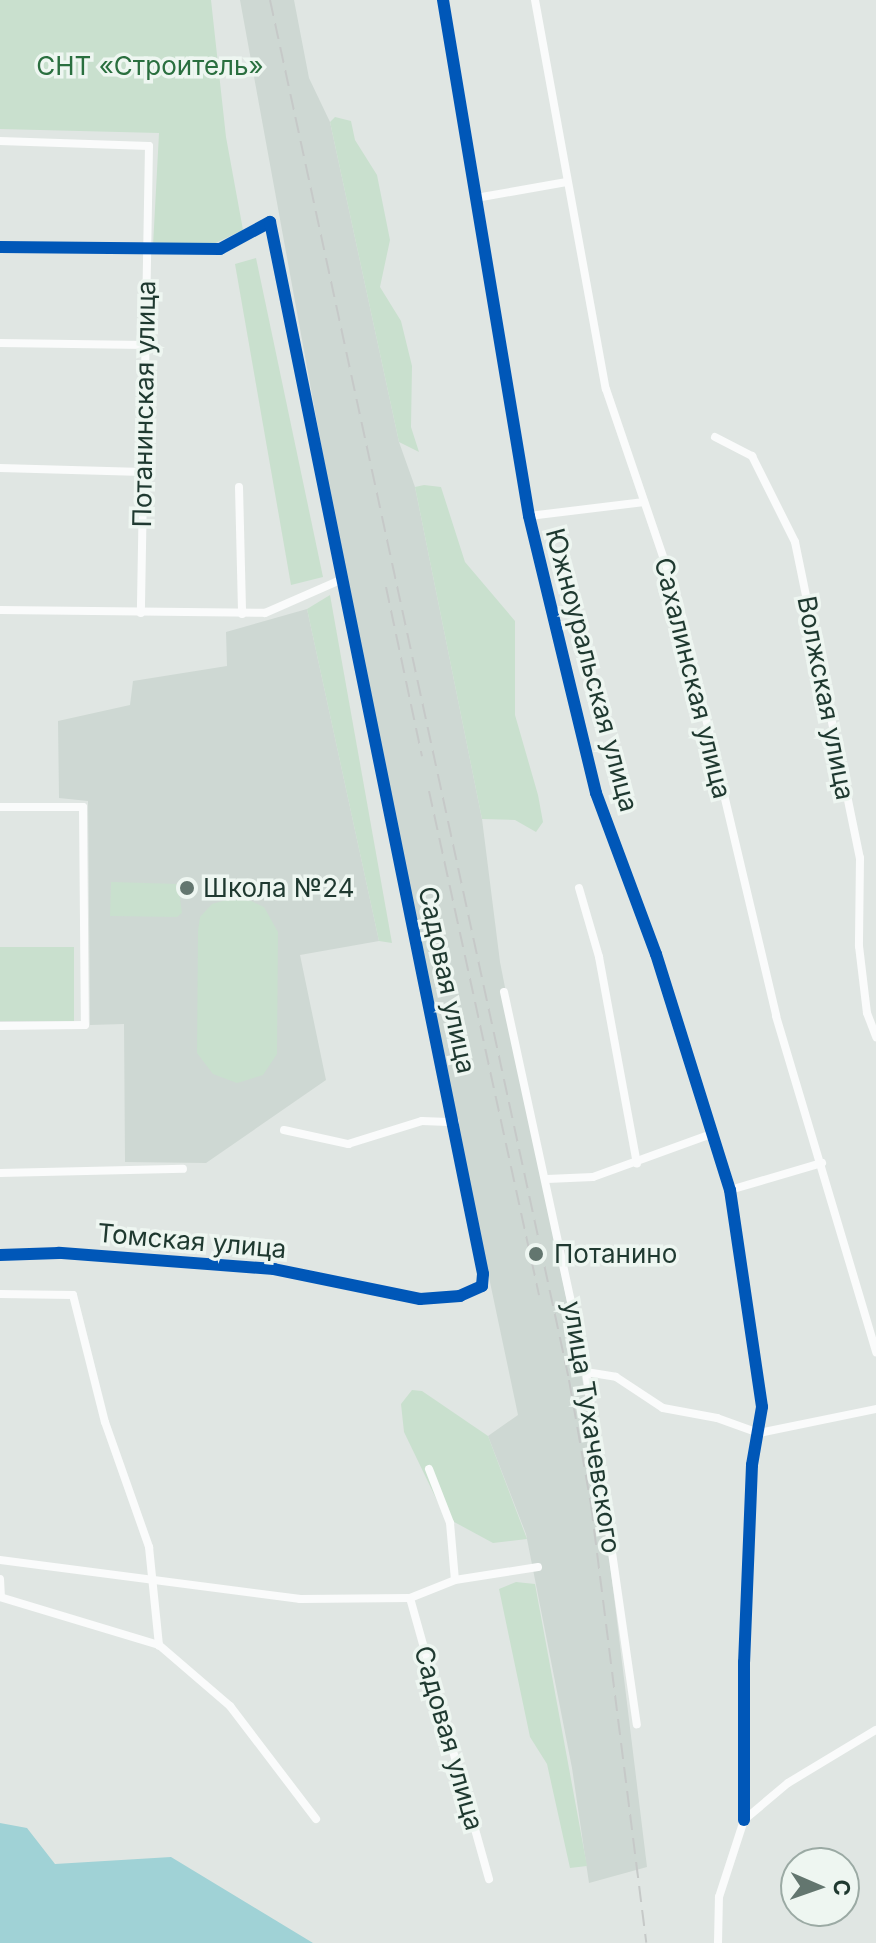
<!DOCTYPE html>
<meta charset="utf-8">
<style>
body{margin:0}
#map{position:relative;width:876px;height:1943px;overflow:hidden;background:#e0e6e3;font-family:Inter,sans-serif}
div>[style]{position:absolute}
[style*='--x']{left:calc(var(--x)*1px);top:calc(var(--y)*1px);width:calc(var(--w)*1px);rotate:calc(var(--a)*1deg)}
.built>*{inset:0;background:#ced8d3}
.green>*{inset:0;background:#c9e0ce;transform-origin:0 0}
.water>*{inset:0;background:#a0d2d6}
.street>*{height:8px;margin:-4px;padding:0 4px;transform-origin:4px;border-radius:4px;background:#fafbfb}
.rail>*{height:2px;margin-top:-1px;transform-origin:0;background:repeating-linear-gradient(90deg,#c6c9c8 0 16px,transparent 0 24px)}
.cycleway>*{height:12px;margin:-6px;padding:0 6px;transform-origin:6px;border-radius:6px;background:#0057b8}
.dots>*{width:22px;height:22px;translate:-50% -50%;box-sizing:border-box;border:4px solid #eef6f1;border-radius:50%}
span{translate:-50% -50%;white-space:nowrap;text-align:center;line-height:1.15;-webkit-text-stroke:7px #eef6f1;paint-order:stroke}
.park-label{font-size:26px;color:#2a6f3f}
.street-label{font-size:26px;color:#1f3930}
.poi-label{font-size:26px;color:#1f3930}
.left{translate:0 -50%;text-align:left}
.north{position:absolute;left:780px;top:1847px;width:80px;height:80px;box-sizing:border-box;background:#eef6f1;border:2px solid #9baaa4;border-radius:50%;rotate:92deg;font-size:22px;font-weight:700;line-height:32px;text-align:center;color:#1f3930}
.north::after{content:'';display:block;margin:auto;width:28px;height:36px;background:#63766f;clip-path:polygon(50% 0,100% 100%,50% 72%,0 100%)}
</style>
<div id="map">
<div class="built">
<div style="clip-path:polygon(240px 0,294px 0,309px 78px,330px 122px,399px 442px,415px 487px,482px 819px,500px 962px,596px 1449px,647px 1867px,589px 1883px,572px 1768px,526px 1534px,488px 1436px,518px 1415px,371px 718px)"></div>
<div style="clip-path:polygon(307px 609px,379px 941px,300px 955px,326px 1080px,206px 1163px,125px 1162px,124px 1024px,90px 1025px,88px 801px,59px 798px,58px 721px,130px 705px,133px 681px,227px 666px,226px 632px)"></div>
</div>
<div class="green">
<div style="clip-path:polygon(0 0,211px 0,226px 137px,243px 230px,207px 247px,153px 246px,159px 133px,0 129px)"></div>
<div style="clip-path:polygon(335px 117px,351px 121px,355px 140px,377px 175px,390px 240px,380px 287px,401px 321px,412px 366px,411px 427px,419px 452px,399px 442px,330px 122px)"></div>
<div style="clip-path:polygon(256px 258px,323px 577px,291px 585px,235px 264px)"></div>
<div style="clip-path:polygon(424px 485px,441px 487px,465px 562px,515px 621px,515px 715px,538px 795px,543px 822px,536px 832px,515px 820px,482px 819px,415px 487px)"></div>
<div style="clip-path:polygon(330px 595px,392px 943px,379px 941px,307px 609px)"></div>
<div style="clip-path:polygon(111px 882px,178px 884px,182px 913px,177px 917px,110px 916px)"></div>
<div style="clip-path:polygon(240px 896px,264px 907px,278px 932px,277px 1054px,263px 1075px,237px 1083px,213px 1074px,197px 1053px,198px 931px,200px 917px,212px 904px)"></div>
<div style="left:0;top:947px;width:74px;height:74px"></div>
<div style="clip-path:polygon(412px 1390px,422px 1391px,488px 1436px,527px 1539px,493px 1543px,445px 1517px,404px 1432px,401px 1404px)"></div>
<div style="clip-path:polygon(516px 1582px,535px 1584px,587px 1866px,570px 1868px,547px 1764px,530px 1737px,499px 1589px)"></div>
</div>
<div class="water">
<div style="clip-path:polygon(0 1823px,27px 1828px,55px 1864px,171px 1857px,313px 1943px,0 1943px)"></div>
</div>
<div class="street">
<div style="--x:443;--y:0;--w:523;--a:80.54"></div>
<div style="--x:529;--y:516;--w:285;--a:76.4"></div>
<div style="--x:596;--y:793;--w:172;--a:69.6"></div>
<div style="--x:656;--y:954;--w:247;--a:72.6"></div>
<div style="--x:730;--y:1190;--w:219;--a:81.6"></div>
<div style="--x:762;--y:1407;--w:59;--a:99.8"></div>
<div style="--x:752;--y:1465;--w:197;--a:92.3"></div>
<div style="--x:744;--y:1662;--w:158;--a:90"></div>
<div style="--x:535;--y:0;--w:395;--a:79.7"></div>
<div style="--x:606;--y:389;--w:223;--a:71.2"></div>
<div style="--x:678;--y:600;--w:427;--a:76.7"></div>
<div style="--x:776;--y:1016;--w:351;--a:73.4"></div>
<div style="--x:0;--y:141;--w:149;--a:1.9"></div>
<div style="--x:149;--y:146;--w:467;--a:91"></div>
<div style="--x:476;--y:198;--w:92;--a:-10"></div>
<div style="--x:0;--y:247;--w:220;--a:0.5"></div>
<div style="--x:220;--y:249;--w:57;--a:-28.4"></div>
<div style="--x:270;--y:222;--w:1073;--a:78.55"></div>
<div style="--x:483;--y:1274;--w:12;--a:95"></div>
<div style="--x:482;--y:1286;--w:24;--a:156"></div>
<div style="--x:460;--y:1296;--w:40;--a:175.7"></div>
<div style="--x:420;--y:1299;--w:149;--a:-168.4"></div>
<div style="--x:274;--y:1269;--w:216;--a:-175.7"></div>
<div style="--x:59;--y:1253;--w:59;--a:178.1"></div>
<div style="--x:0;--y:343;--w:145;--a:0.8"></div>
<div style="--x:715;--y:437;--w:42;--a:27.2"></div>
<div style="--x:752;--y:456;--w:96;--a:63.4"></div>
<div style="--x:795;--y:542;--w:323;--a:78.4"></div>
<div style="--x:860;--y:858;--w:88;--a:90.7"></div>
<div style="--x:859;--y:946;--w:67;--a:83.2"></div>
<div style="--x:867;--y:1013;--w:26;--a:69"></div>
<div style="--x:0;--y:468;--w:143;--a:1.6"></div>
<div style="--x:239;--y:487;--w:127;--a:88.6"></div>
<div style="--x:529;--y:516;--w:116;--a:-6.9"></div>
<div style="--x:0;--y:610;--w:265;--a:0.6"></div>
<div style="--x:265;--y:613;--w:82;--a:-23.7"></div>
<div style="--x:0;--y:807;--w:83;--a:0"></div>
<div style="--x:83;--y:807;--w:218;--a:89.5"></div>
<div style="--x:85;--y:1025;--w:85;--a:179.3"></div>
<div style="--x:579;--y:888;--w:72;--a:73.8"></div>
<div style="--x:599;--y:957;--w:210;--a:79.6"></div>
<div style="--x:504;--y:992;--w:389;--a:77.8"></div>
<div style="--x:586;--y:1372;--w:356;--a:81.8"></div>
<div style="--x:284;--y:1130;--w:66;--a:12.3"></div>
<div style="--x:348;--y:1144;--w:77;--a:-17.3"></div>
<div style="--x:422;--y:1121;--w:33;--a:2"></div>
<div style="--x:0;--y:1173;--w:183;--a:-1.3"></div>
<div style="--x:547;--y:1179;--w:46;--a:-2.5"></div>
<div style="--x:593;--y:1177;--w:126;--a:-20"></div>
<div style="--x:730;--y:1190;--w:96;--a:-16.4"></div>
<div style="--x:0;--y:1294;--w:73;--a:0.8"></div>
<div style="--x:73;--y:1295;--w:131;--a:75.9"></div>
<div style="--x:105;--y:1422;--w:133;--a:70.6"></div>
<div style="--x:149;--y:1547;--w:99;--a:84.2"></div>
<div style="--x:586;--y:1372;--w:30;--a:9"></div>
<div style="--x:616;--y:1377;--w:56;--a:33.4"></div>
<div style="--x:663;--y:1408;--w:55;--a:10.5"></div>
<div style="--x:717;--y:1418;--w:45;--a:19.7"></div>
<div style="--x:759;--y:1433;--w:119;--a:-11.6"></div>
<div style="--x:429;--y:1469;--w:58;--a:68.7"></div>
<div style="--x:450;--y:1523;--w:57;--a:85"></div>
<div style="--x:0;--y:1560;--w:303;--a:7.4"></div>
<div style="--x:300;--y:1599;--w:110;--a:-0.5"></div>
<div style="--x:410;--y:1598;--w:48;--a:-21.8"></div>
<div style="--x:455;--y:1580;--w:84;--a:-8.9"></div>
<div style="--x:0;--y:1579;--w:17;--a:87"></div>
<div style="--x:0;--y:1597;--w:166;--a:16.8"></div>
<div style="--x:159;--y:1645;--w:94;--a:40.7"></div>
<div style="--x:230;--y:1706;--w:142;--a:52.7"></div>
<div style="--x:410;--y:1598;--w:292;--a:74.3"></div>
<div style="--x:718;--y:1943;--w:46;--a:-88.8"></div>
<div style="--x:719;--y:1897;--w:81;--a:-72"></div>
<div style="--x:744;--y:1820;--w:57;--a:-40.1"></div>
<div style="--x:788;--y:1783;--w:103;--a:-31.1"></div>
</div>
<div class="rail">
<div style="--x:270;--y:0;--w:1412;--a:77.77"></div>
<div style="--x:569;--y:1380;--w:127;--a:80"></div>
<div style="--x:591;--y:1505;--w:441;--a:82.8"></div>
<div style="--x:386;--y:587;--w:173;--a:78"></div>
<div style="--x:429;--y:791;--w:516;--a:77.69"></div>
</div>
<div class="cycleway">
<div style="--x:443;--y:0;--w:523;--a:80.54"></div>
<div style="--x:529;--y:516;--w:285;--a:76.4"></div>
<div style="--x:596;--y:793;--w:172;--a:69.6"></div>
<div style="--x:656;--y:954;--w:247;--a:72.6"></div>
<div style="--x:730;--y:1190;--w:219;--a:81.6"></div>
<div style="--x:762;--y:1407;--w:59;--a:99.8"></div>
<div style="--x:752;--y:1465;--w:197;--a:92.3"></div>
<div style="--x:744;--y:1662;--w:158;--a:90"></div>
<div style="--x:0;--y:247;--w:220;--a:0.5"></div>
<div style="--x:220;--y:249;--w:57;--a:-28.4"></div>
<div style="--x:270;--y:222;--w:1073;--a:78.55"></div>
<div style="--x:483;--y:1274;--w:12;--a:95"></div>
<div style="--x:482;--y:1286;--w:24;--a:156"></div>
<div style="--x:460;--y:1296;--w:40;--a:175.7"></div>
<div style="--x:420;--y:1299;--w:149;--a:-168.4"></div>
<div style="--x:274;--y:1269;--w:216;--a:-175.7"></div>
<div style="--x:59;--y:1253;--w:59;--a:178.1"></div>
</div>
<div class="dots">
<div style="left:187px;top:888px;background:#63766f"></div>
<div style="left:536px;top:1254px;background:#63766f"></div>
</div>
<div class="park-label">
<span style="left:150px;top:66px">СНТ «Строитель»</span>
</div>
<div class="street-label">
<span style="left:144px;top:404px;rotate:-89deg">Потанинская улица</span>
<span style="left:592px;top:670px;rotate:75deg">Южноуральская улица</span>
<span style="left:693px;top:678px;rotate:76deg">Сахалинская улица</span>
<span style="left:826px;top:698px;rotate:79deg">Волжская улица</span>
<span style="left:447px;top:980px;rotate:78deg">Садовая улица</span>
<span style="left:192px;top:1241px;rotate:5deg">Томская улица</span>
<span style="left:592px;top:1427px;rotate:81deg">улица Тухачевского</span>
<span style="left:449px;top:1738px;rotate:74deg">Садовая улица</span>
</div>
<div class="poi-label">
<span class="left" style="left:203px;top:888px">Школа №24</span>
<span class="left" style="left:554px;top:1254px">Потанино</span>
</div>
<div class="north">С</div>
</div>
